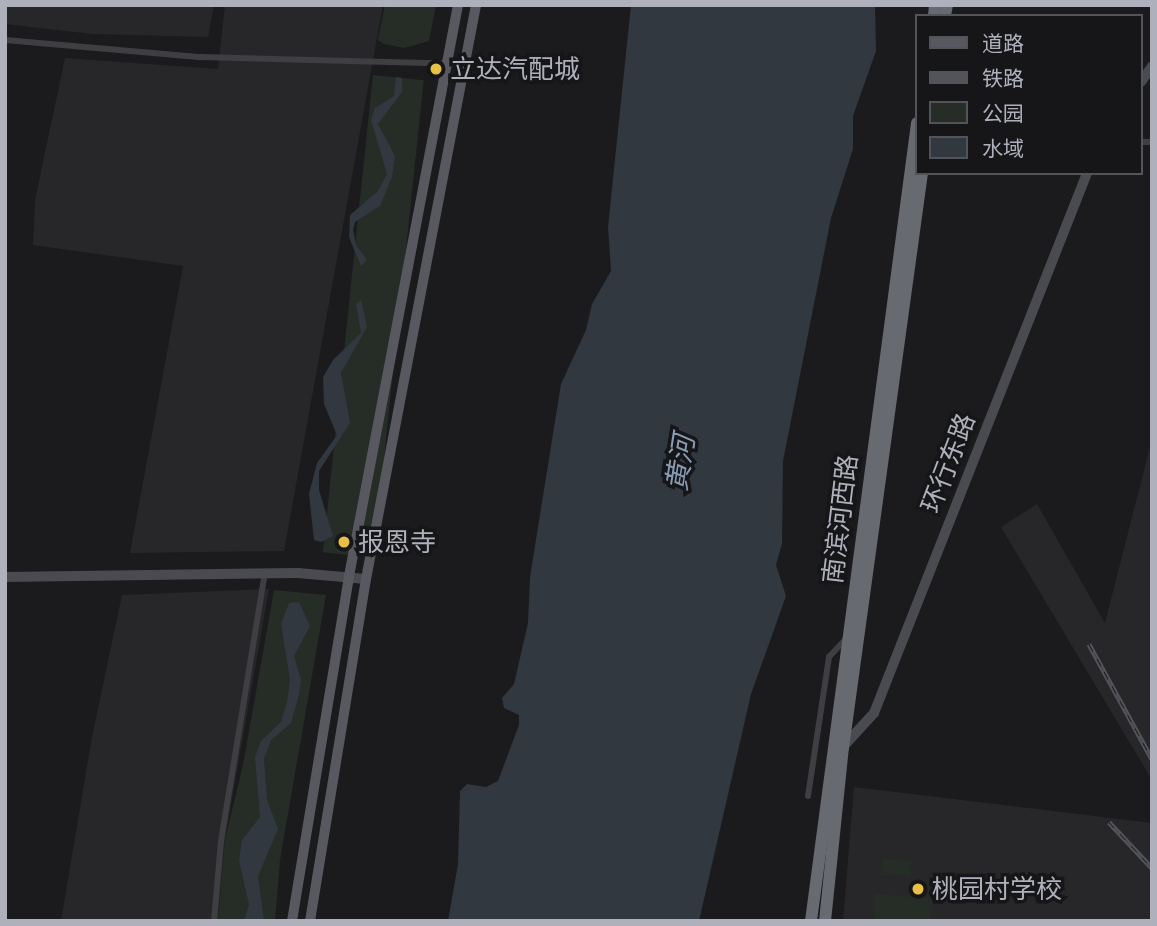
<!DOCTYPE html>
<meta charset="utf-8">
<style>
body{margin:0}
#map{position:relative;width:1157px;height:926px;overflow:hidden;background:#1b1b1d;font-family:"Titillium Web","Noto Sans SC",sans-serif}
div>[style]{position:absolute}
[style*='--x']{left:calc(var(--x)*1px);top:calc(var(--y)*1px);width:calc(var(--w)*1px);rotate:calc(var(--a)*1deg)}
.built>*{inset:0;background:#27272a}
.green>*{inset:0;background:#252d26;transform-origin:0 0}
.water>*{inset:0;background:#313840}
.street>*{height:6px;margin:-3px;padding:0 3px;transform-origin:3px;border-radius:3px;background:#3e3e43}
.secondary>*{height:10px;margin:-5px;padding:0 5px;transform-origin:5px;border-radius:5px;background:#4a4b51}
.primary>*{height:10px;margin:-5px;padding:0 5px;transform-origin:5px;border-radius:5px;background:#585960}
.highway>*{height:12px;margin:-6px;padding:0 6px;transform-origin:6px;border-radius:6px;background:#686a72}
.rail>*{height:5px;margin-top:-2.5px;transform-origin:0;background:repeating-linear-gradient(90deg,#161618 0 8px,#53545a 0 16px);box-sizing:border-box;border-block:2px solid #53545a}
.dots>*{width:19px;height:19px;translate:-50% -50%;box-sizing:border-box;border:4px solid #161618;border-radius:50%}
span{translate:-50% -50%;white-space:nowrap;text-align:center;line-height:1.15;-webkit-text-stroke:7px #161618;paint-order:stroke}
.poi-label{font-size:26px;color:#aeb1bb}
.left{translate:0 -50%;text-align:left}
.street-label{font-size:26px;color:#aeb1bb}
.water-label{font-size:28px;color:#889bb4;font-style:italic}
.frame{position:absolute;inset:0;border:7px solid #aeb1bb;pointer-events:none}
.legend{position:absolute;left:915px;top:14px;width:228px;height:161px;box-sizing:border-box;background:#161618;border:2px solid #535459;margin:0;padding:9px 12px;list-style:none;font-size:21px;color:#aeb1bb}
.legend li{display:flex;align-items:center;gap:14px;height:35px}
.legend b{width:35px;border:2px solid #535459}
</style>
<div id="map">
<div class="built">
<div style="clip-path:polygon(5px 5px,214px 5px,208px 37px,92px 34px,5px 24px)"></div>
<div style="clip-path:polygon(225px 5px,383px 5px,284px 551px,130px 553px,183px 266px,33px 245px,35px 200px,65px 58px,218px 69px)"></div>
<div style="clip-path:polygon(1152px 439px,1152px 780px,1001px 527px,1037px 504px,1105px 623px)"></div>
<div style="clip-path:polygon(269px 589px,225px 839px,218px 921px,61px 921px,92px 737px,122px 595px)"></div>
<div style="clip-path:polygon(854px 787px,1152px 823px,1152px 921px,843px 921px)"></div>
</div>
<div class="green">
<div style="clip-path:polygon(385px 5px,436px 5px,429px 41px,404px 48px,384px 44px,378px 40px)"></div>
<div style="left:373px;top:75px;width:51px;height:480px;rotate:6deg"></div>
<div style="clip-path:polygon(274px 590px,326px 595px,280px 860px,275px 921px,218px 921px,225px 839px,243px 765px)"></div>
<div style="left:882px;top:859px;width:30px;height:15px;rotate:4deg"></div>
<div style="clip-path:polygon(875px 894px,933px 898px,931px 921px,873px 921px)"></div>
</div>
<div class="water">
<div style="clip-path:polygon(631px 5px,875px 5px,876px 51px,853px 116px,853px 149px,831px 218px,783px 461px,782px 544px,776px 565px,786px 596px,751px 694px,699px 921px,448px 921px,458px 864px,460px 791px,467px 784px,486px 787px,498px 781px,519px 725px,519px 715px,504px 708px,502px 698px,514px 684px,528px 623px,530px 577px,561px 384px,586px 330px,592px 304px,611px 271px,608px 227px)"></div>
<div style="clip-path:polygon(396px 77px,402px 78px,402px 92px,378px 124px,395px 156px,392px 177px,380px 206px,355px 222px,353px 230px,356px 245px,367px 260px,361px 266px,349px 237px,350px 215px,378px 191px,387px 174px,371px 120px,375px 108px,394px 96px)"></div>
<div style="clip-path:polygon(361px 300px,367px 327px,341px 373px,350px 423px,319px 471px,319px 490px,333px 536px,321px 542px,314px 540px,309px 494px,317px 463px,337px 435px,324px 404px,323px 377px,333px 360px,361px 333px,356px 304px)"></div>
<div style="clip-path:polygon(299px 602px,310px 626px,294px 656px,301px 680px,299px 695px,291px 723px,271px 740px,264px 759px,267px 800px,278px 829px,258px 876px,264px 921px,244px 921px,249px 904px,239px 861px,242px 840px,260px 817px,255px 757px,261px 741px,281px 722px,287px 702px,290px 680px,281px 624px,289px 603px)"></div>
</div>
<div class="street">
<div style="--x:5;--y:40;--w:197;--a:5"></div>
<div style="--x:201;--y:57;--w:264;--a:1.5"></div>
<div style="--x:1141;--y:142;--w:11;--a:0"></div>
<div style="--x:808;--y:796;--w:141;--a:-81.4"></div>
<div style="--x:829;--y:657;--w:26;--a:-47"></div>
<div style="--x:214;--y:921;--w:80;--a:-85"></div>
<div style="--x:221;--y:841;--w:272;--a:-80.7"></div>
</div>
<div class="secondary">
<div style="--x:1141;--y:82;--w:19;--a:-55"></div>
<div style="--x:5;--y:577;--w:293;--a:-0.8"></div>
<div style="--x:298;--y:573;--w:68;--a:5"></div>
<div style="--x:841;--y:749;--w:49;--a:-47.5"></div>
<div style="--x:874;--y:713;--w:580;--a:-68.47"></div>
</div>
<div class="primary">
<div style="--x:292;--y:921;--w:350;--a:-80.6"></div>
<div style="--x:349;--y:576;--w:581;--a:-79.19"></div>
<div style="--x:310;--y:921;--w:347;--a:-80.7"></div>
<div style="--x:366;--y:579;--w:584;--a:-79.15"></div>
</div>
<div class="highway">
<div style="--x:934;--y:16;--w:11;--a:-85"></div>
<div style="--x:945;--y:16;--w:11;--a:-80"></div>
<div style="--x:811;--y:921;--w:805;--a:-82.43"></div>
<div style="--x:825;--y:921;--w:174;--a:-84.1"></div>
<div style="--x:843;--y:748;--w:580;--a:-82.18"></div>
</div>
<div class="rail">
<div style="--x:1089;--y:644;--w:131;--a:61.3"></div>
<div style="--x:1109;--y:822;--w:63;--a:46.9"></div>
</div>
<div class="dots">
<div style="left:436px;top:69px;background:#e8c047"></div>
<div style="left:344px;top:542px;background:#e8c047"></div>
<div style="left:918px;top:889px;background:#e8c047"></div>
</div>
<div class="poi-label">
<span class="left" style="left:450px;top:69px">立达汽配城</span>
<span class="left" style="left:358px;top:542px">报恩寺</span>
<span class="left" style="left:932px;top:889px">桃园村学校</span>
</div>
<div class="street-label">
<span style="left:948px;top:463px;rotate:-69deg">环行东路</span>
<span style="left:840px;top:519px;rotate:-83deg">南滨河西路</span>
</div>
<div class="water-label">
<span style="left:680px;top:463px;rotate:-81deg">黄河</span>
</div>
<div class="frame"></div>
<ul class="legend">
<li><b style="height:9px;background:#585960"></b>道路</li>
<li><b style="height:9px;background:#53545a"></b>铁路</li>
<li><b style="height:19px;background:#252d26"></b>公园</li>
<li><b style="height:19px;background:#313840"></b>水域</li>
</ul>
</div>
